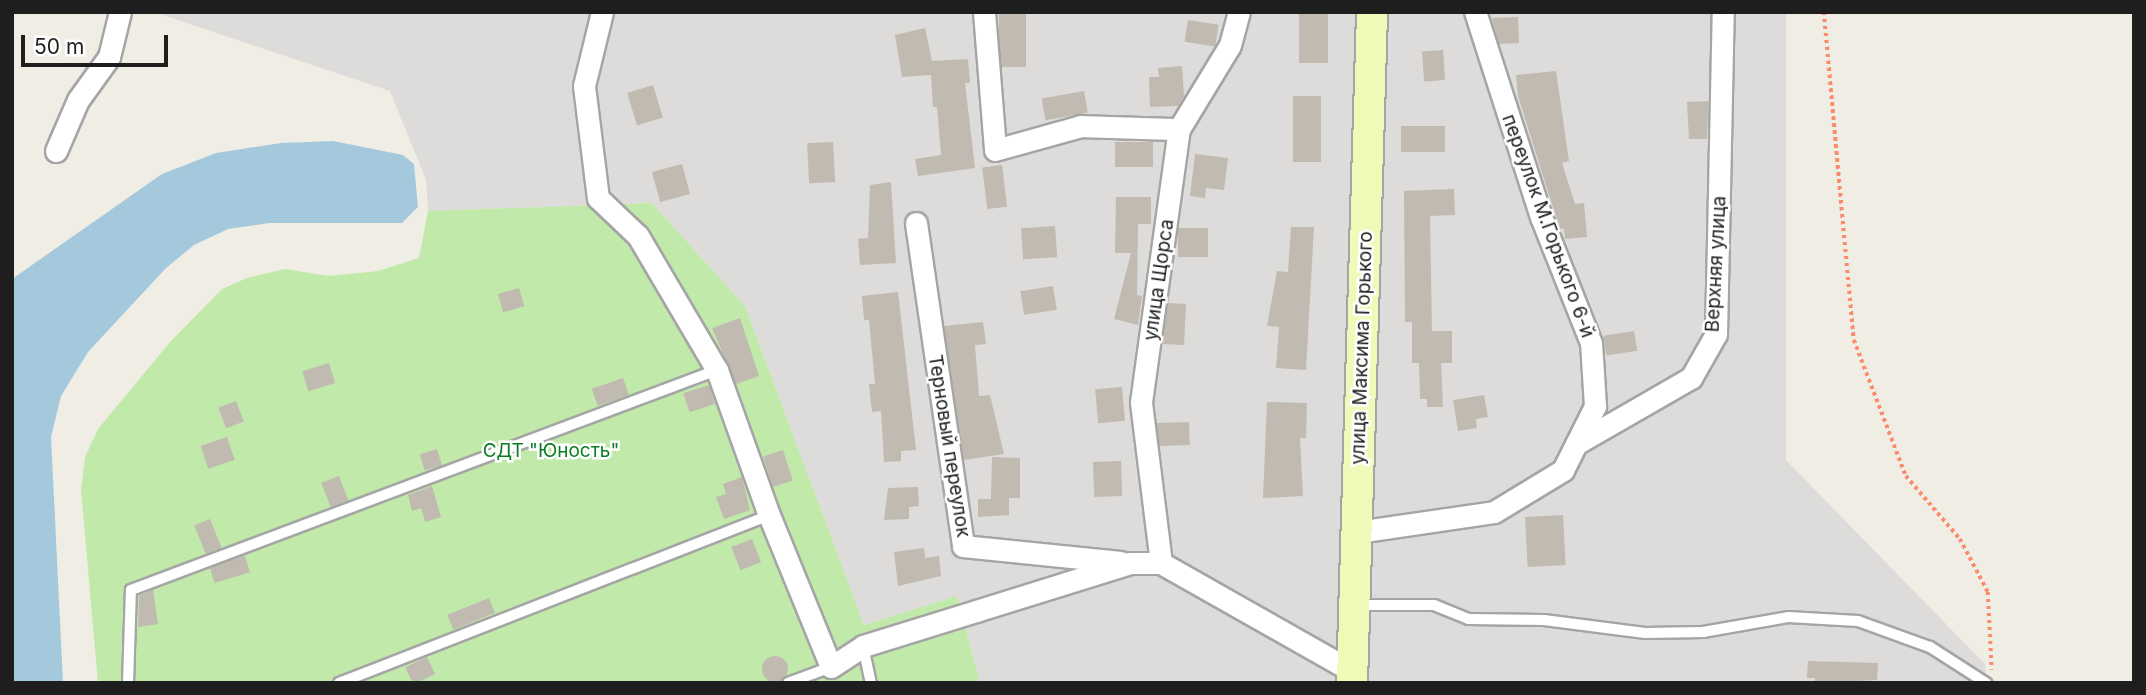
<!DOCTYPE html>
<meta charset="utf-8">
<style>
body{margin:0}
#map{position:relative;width:2146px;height:695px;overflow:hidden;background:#efede4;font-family:Inter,sans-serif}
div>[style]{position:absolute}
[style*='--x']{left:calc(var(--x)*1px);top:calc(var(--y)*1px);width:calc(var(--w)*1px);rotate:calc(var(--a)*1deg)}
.residential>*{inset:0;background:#dddcdb}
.grass>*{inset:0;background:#c1eaaa}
.water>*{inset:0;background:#a4c9dd}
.building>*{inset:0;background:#c0bab1;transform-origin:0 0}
.round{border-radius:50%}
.path>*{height:3.5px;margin-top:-1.75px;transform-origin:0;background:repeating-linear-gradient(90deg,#fb8b6a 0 3.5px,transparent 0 7px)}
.roads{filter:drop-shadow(2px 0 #a5a5a5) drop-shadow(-2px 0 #a5a5a5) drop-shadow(0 2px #a5a5a5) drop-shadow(0 -2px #a5a5a5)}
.lane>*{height:10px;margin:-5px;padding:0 5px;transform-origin:5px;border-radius:5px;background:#fff}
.street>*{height:21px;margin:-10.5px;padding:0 10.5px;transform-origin:10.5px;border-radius:10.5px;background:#fff}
.secondary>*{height:30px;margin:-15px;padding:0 15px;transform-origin:15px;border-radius:15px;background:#eefab8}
span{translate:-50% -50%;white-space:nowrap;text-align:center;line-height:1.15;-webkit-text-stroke:5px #fff;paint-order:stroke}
.street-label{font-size:19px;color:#1e1e1e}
.park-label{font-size:19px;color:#0b7e23}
.frame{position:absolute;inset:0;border:14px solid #1e1e1e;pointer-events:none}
.scale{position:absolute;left:21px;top:35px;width:147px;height:32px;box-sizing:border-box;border:4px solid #1e1e1e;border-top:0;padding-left:9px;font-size:21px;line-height:24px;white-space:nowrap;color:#1e1e1e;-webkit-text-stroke:5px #fff;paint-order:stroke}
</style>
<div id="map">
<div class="residential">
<div style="clip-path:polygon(154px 12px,1786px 12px,1786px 460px,1985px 664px,1986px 683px,980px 683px,957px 596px,864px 625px,745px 306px,652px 203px,428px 211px,426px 180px,390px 91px)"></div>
</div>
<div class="grass">
<div style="clip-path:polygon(652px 203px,745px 306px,864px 625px,957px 596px,980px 683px,98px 683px,81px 490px,85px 457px,98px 429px,170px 342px,222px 289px,247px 278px,285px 269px,329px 276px,378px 271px,419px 258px,428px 211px)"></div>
</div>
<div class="water">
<div style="clip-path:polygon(333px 141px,403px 155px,414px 164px,418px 207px,402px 223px,270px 223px,228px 229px,194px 245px,166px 268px,88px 352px,61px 396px,51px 437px,63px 683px,12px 683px,12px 279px,162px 174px,216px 153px,281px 143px)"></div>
</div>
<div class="building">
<div style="left:999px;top:12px;width:27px;height:55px"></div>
<div style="left:1299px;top:12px;width:29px;height:51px"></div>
<div style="clip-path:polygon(1518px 17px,1519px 43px,1499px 44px,1492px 18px)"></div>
<div style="left:1188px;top:20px;width:31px;height:22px;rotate:9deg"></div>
<div style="clip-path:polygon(925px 28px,932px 61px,968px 59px,970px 83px,965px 83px,975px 168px,918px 176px,915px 159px,941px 155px,937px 107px,933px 107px,931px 75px,902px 77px,895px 35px)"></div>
<div style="left:1443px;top:50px;width:30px;height:21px;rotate:86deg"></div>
<div style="clip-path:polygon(1182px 66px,1184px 96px,1178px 106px,1150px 107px,1149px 77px,1159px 77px,1158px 68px)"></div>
<div style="clip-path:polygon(1556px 71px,1569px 161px,1562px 163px,1575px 204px,1584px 203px,1587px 237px,1565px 239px,1564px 228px,1560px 230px,1518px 96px,1516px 75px)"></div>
<div style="left:653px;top:85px;width:34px;height:27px;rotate:73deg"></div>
<div style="left:1084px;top:91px;width:22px;height:43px;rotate:80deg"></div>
<div style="left:1293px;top:96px;width:28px;height:66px"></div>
<div style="clip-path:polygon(1708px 101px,1707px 139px,1689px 139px,1687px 102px)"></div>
<div style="left:1445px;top:126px;width:26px;height:44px;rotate:90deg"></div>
<div style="left:833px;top:142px;width:40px;height:26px;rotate:87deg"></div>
<div style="left:1115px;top:142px;width:38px;height:25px"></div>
<div style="clip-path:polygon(1195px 154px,1228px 158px,1224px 190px,1206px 188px,1205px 198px,1190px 196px)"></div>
<div style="left:682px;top:164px;width:31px;height:31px;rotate:75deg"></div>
<div style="left:1002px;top:165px;width:42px;height:20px;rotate:83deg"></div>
<div style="clip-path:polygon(891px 182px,896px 263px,860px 265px,858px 239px,868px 238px,870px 185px)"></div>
<div style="clip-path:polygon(1454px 189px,1455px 215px,1430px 216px,1432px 331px,1452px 331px,1452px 363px,1441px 363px,1443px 407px,1427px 407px,1427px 399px,1420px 399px,1419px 363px,1412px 363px,1412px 322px,1405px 322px,1404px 191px)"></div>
<div style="clip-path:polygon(1116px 197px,1151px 197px,1151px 224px,1138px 224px,1137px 295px,1142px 296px,1138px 325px,1114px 319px,1131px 253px,1115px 253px)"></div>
<div style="left:1055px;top:226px;width:31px;height:34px;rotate:86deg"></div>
<div style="clip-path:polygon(1291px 227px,1314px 227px,1306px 370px,1276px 368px,1279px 327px,1267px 326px,1277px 271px,1288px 272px)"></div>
<div style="left:1178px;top:228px;width:30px;height:29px"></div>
<div style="left:1053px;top:286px;width:24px;height:33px;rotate:81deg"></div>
<div style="left:519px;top:288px;width:19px;height:22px;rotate:74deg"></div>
<div style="clip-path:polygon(898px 292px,916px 450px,901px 451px,901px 461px,884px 462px,881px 411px,872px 412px,869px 384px,875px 384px,869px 320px,864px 320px,862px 296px)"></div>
<div style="clip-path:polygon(1168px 303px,1186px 304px,1184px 345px,1162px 344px)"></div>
<div style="clip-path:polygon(740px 318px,759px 376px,736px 384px,712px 328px)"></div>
<div style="clip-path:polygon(983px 322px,986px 344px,975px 345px,979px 396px,990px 395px,1004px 454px,964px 460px,944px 326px)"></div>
<div style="left:1634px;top:331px;width:20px;height:31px;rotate:81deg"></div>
<div style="left:329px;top:363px;width:21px;height:28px;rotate:73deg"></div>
<div style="left:623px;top:378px;width:18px;height:33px;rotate:71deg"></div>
<div style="left:709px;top:385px;width:20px;height:27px;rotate:72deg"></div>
<div style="left:1122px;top:387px;width:34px;height:27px;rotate:85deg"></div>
<div style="clip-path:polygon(1484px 395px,1488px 417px,1476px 419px,1477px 428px,1458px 431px,1453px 400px)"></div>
<div style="left:236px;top:401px;width:22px;height:19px;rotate:69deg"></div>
<div style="clip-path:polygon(1267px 402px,1307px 403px,1306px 438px,1300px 438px,1303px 496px,1263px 498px)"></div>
<div style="left:1189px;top:422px;width:23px;height:32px;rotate:88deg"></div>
<div style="left:227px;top:437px;width:24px;height:28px;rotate:71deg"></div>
<div style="left:437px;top:449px;width:17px;height:18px;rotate:73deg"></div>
<div style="left:783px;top:450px;width:32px;height:21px;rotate:72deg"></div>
<div style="clip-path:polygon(992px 457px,1020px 458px,1020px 498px,1009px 498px,1009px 515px,978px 517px,978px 499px,991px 499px)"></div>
<div style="left:1121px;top:461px;width:35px;height:28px;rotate:88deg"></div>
<div style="left:339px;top:476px;width:26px;height:19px;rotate:69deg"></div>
<div style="clip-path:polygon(742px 477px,750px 510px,724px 519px,716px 497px,726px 494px,723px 484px)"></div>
<div style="clip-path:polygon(432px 486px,441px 517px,425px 522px,421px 508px,412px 511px,408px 495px)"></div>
<div style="clip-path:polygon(918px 487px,919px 506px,909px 507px,909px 519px,884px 520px,888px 488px)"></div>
<div style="left:1563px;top:515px;width:50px;height:38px;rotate:87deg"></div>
<div style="left:210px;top:519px;width:31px;height:17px;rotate:68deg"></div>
<div style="left:752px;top:539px;width:25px;height:22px;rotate:69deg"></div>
<div style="clip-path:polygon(924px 548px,925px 558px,939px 556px,941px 576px,898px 586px,894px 552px)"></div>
<div style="left:245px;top:556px;width:17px;height:37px;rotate:73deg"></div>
<div style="clip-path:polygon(153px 590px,158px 624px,138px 627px,139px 596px)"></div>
<div style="left:489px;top:598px;width:16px;height:45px;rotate:68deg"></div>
<div class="round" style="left:762px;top:656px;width:26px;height:26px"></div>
<div style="left:427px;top:657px;width:19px;height:24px;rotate:65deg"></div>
<div style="clip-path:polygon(1808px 661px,1878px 663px,1877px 680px,1815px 683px,1815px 678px,1807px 678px)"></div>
</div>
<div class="path">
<div style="--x:1824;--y:12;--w:329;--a:84.8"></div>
<div style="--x:1854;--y:340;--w:146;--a:69.1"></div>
<div style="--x:1906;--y:476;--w:83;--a:49.4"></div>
<div style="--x:1960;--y:539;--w:60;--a:62.2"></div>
<div style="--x:1988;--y:592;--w:78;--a:87.1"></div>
</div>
<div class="roads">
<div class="lane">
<div style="--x:1355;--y:605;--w:79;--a:0"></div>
<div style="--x:1434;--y:605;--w:37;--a:22"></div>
<div style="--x:1468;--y:619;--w:76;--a:0.8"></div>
<div style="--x:1544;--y:620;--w:102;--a:7.3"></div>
<div style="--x:1645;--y:633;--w:58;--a:-1"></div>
<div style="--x:1703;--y:632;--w:86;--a:-10"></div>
<div style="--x:1788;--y:617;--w:70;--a:3.3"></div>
<div style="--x:1858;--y:621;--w:77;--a:19.9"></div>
<div style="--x:1930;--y:647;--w:67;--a:32.7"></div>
<div style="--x:863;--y:646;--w:38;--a:78"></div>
<div style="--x:128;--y:683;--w:93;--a:-88.2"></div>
<div style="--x:131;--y:590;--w:626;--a:-20.58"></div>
<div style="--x:339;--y:683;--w:462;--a:-21.3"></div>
<div style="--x:788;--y:683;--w:46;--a:-20.4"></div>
</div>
<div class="street">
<div style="--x:602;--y:12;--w:76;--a:103.7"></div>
<div style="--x:584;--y:86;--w:113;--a:82.9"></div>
<div style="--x:598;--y:198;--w:55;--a:43.5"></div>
<div style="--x:638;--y:236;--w:156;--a:59.5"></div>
<div style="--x:717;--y:370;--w:154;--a:70.3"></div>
<div style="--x:769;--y:515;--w:164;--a:67.8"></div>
<div style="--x:831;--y:667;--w:38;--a:-33"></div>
<div style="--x:863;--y:646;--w:118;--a:-17.2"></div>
<div style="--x:976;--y:611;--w:161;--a:-17.3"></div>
<div style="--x:1130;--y:563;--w:31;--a:0"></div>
<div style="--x:1161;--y:563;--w:219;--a:29.5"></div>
<div style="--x:984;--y:12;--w:138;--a:85.4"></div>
<div style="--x:995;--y:150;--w:89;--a:-15.6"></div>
<div style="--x:1081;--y:126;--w:98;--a:1.8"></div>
<div style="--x:56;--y:151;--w:56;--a:-66.7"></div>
<div style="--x:78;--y:100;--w:53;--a:-54.2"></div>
<div style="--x:109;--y:57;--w:46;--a:-76.3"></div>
<div style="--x:916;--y:223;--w:326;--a:81.7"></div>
<div style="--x:963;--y:546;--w:158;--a:5.8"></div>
<div style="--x:1576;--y:444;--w:133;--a:-29.9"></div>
<div style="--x:1691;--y:378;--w:51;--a:-60.4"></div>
<div style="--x:1716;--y:334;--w:322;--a:-88.8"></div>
<div style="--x:1357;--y:532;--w:138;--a:-8.3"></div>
<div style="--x:1494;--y:512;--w:81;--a:-31.3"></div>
<div style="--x:1563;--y:470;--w:72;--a:-63.4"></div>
<div style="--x:1595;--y:406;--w:63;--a:-93.6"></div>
<div style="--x:1591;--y:343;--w:136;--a:-111.6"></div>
<div style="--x:1541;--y:217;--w:215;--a:-107.8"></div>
<div style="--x:1161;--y:563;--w:162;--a:-97.1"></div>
<div style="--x:1141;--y:402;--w:276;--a:-82.1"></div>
<div style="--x:1179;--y:129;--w:98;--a:-58.7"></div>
<div style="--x:1230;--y:45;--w:34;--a:-75"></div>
</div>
<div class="secondary">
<div style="--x:1352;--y:683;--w:671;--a:-88.29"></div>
</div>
</div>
<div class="street-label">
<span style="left:1548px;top:226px;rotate:70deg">переулок М.Горького 6-й</span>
<span style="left:1716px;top:264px;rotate:-87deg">Верхняя улица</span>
<span style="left:1159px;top:280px;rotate:-82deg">улица Щорса</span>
<span style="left:1362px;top:348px;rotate:-88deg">улица Максима Горького</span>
<span style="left:949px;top:446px;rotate:81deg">Терновый переулок</span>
</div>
<div class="park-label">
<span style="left:551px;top:451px">СДТ "Юность"</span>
</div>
<div class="frame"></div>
<div class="scale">50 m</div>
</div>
